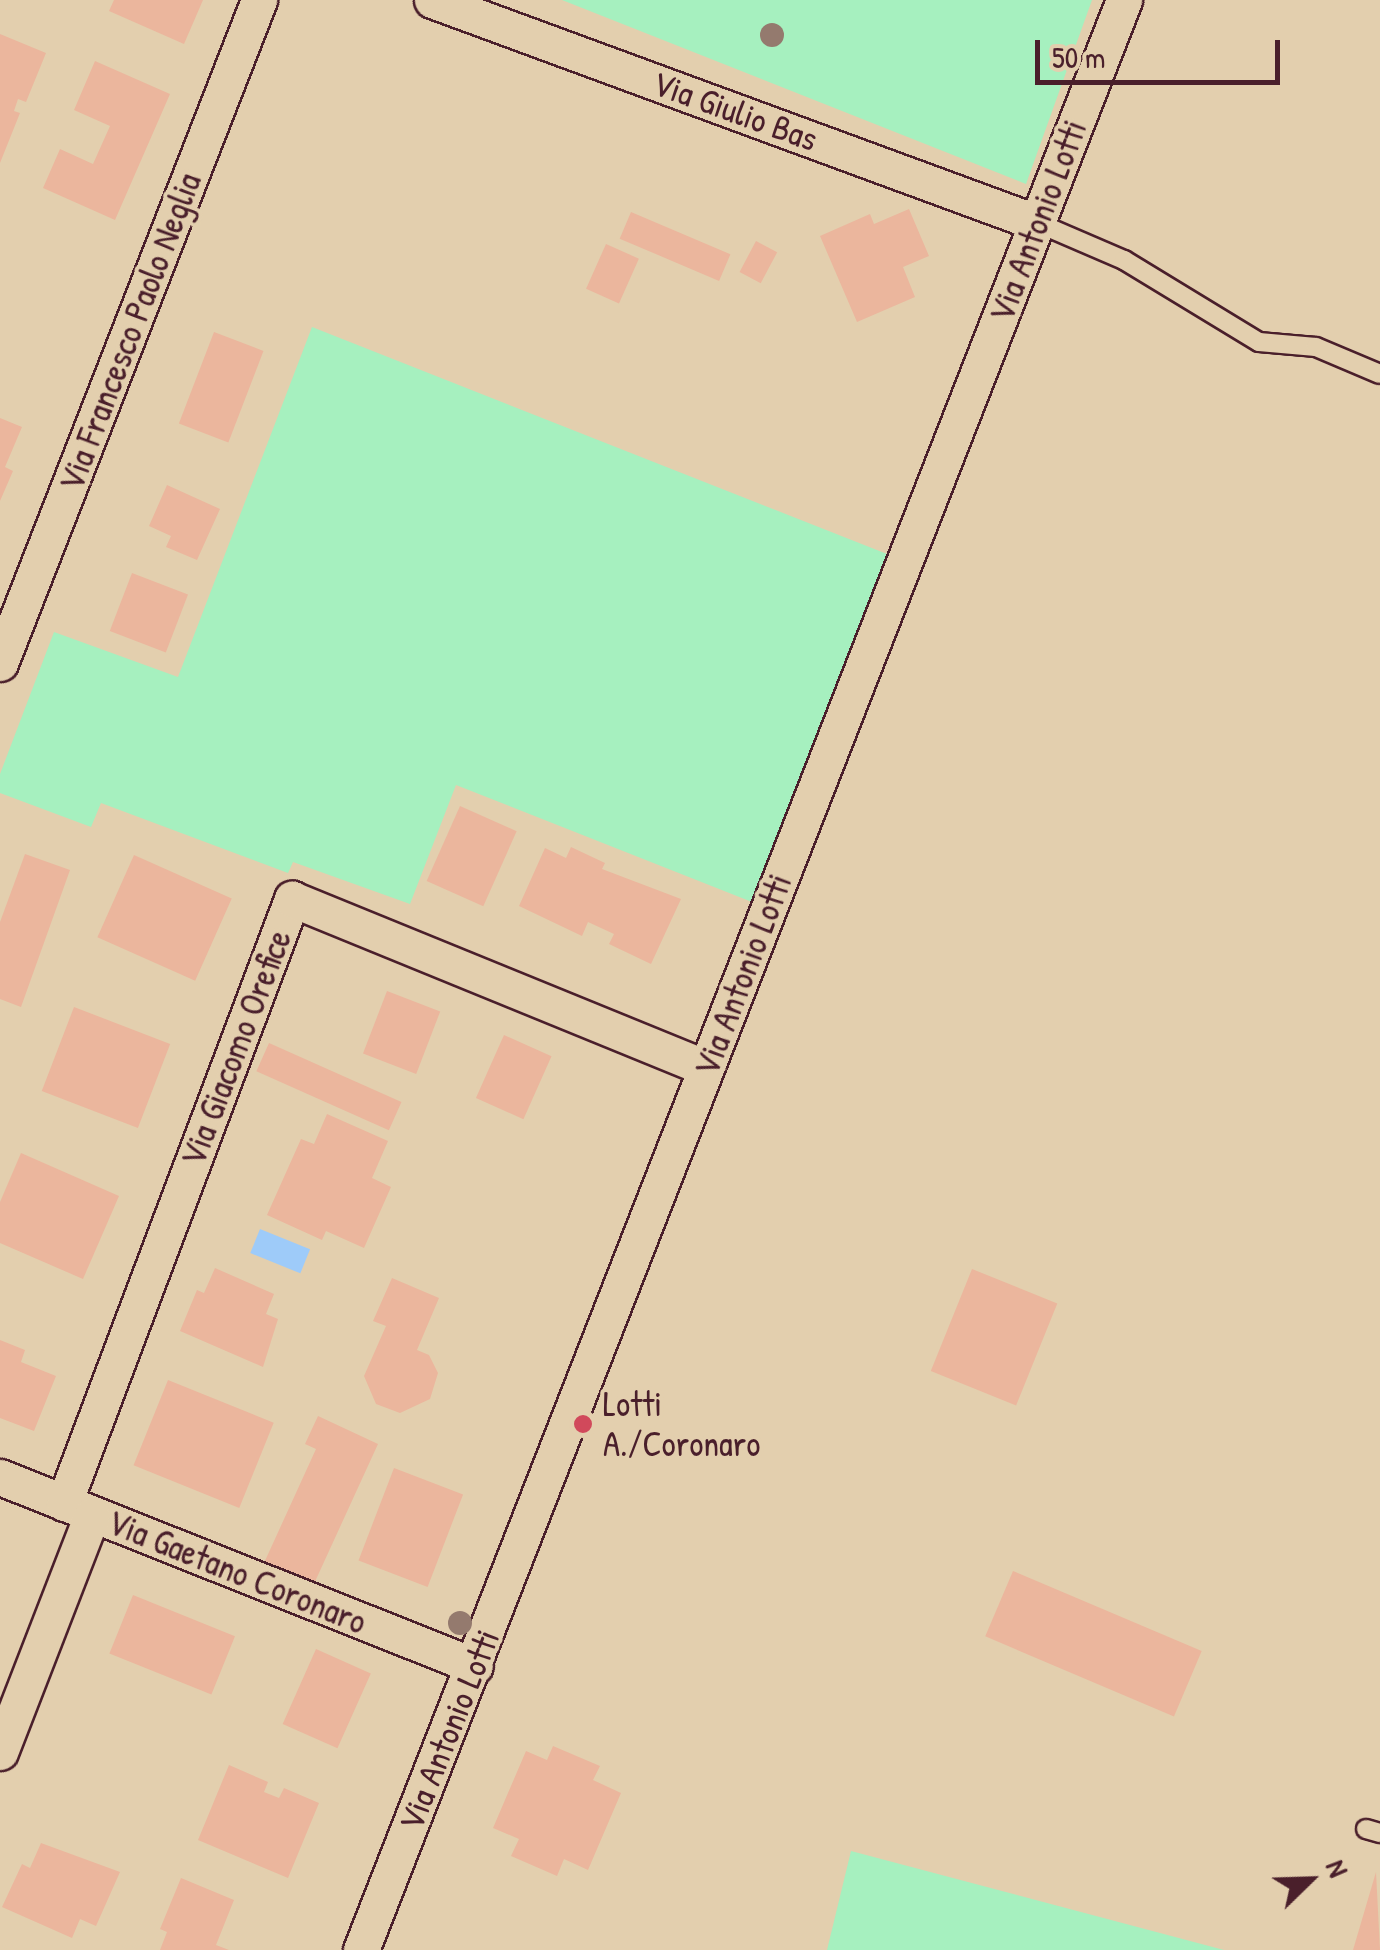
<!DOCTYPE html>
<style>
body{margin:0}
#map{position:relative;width:1380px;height:1950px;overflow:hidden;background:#e3cfae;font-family:"Patrick Hand",sans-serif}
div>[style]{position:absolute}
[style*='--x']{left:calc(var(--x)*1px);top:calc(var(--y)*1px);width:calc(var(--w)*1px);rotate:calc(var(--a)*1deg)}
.green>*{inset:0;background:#a6f0bf}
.water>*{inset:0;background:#9ecbf9;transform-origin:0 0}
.building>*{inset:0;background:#ebb69d;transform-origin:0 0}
.roads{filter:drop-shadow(2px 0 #4a1f2b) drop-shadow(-2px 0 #4a1f2b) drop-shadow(0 2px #4a1f2b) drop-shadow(0 -2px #4a1f2b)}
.service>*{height:18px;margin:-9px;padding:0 9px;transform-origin:9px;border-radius:9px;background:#e3cfae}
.minor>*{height:35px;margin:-17.5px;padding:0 17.5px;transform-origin:17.5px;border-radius:17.5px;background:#e3cfae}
.trees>*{width:24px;height:24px;margin:-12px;border-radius:50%;background:#947a6e}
.dots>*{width:28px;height:28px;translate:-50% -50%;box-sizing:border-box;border:5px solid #e3cfae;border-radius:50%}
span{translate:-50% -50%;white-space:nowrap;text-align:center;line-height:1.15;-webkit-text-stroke:8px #e3cfae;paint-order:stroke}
.street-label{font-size:35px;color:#4a1f2b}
.poi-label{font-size:35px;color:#4a1f2b}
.left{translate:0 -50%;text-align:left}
.north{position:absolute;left:1260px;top:1830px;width:100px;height:100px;-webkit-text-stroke:8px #e3cfae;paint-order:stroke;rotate:67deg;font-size:28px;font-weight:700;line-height:40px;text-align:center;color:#4a1f2b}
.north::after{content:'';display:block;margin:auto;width:35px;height:45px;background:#4a1f2b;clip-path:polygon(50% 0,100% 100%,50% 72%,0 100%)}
.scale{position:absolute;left:1035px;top:40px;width:245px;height:45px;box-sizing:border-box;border:5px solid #4a1f2b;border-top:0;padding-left:12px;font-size:30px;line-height:35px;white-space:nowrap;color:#4a1f2b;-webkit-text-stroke:8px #e3cfae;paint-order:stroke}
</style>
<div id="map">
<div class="green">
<div style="clip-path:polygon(562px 0,1092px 0,1026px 184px)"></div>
<div style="clip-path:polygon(312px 327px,887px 554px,752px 902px,456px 785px,410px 904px,293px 862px,288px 873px,101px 803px,91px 827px,0 793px,0 774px,54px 632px,178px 677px)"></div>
<div style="clip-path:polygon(851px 1851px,1224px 1950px,827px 1950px)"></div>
</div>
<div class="water">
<div style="left:260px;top:1229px;width:54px;height:26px;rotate:22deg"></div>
</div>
<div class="building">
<div style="clip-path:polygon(114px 0,203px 0,184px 44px,109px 11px)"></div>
<div style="clip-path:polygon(0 34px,46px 53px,26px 102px,18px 99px,14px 111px,20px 113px,0 163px)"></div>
<div style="clip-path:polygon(95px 61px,170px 94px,115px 220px,43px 188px,60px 149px,93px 164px,110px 126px,74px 110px)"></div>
<div style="clip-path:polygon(909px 209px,929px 256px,903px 267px,915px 297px,857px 322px,820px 236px,870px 214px,874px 224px)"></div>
<div style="left:631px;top:212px;width:108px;height:29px;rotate:23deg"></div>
<div style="left:756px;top:241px;width:24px;height:35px;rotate:28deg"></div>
<div style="left:606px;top:244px;width:36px;height:49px;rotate:24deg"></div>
<div style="left:214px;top:332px;width:53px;height:98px;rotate:21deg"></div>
<div style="clip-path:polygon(0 418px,22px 427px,5px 467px,13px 471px,0 501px)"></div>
<div style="clip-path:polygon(167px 485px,220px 509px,197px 560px,166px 547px,171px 536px,149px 526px)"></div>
<div style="left:132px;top:573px;width:60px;height:62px;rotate:21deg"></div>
<div style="left:460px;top:806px;width:62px;height:82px;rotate:24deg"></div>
<div style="clip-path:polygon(571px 847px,605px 863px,602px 869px,681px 899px,651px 964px,609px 944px,614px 934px,588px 922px,582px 936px,519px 906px,545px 848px,566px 858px)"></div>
<div style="clip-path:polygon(25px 854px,70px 870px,21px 1007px,0 999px,0 922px)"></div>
<div style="left:134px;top:855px;width:107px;height:90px;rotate:24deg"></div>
<div style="left:387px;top:991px;width:57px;height:67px;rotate:21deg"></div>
<div style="left:74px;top:1007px;width:103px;height:90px;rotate:21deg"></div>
<div style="left:504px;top:1035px;width:52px;height:69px;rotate:24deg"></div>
<div style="left:269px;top:1043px;width:145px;height:31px;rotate:24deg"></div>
<div style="clip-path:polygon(327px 1114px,388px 1141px,372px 1178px,391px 1187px,364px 1248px,326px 1231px,322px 1240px,267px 1215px,301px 1139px,314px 1144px)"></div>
<div style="clip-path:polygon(21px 1153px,119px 1196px,83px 1279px,0 1243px,0 1202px)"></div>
<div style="clip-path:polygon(215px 1268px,274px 1294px,266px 1314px,278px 1319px,263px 1367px,180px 1331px,197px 1290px,204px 1293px)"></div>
<div style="left:972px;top:1269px;width:92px;height:110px;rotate:22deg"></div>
<div style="clip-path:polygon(392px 1278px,439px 1298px,417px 1350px,429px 1355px,438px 1373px,430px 1399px,400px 1413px,376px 1404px,364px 1376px,386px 1326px,373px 1321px)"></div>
<div style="clip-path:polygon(0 1340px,25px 1350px,21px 1362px,56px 1376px,34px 1431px,0 1418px)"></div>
<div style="left:168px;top:1380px;width:114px;height:92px;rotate:22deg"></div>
<div style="clip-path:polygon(318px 1416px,378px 1444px,313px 1586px,264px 1563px,316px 1449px,305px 1444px)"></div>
<div style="left:394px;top:1468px;width:74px;height:99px;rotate:21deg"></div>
<div style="left:1013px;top:1571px;width:205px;height:71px;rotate:23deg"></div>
<div style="left:133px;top:1595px;width:110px;height:63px;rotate:22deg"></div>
<div style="left:316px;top:1649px;width:60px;height:82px;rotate:24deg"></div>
<div style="clip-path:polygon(553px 1746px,600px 1766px,593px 1780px,621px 1793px,588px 1870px,564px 1859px,557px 1876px,511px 1856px,519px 1839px,493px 1828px,526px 1751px,547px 1760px)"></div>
<div style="clip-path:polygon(229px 1765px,268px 1782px,264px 1792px,279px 1798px,284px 1788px,319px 1803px,288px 1878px,198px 1840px)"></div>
<div style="clip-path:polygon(41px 1843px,120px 1872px,96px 1926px,80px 1919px,72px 1938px,2px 1907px,22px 1864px,30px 1868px)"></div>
<div style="clip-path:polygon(1376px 1872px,1380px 1950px,1353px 1950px)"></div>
<div style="clip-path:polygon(181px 1878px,234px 1900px,216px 1945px,229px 1950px,160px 1950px,167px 1932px,160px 1929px)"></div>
</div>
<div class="roads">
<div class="service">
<div style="--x:1038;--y:223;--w:94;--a:23.3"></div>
<div style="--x:1124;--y:260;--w:158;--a:31.3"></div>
<div style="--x:1259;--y:342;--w:57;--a:5"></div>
<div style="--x:1316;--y:347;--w:69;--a:22.9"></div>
<div style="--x:1366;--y:1829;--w:15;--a:16"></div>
</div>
<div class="minor">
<div style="--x:432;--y:0;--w:646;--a:20.2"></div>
<div style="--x:0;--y:663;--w:712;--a:-68.66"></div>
<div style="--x:0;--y:1477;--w:511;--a:21.7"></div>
<div style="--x:64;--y:1503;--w:646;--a:-69.32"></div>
<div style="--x:292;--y:899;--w:447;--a:22.2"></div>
<div style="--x:0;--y:1752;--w:254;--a:-68.8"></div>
<div style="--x:361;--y:1950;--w:2094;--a:-68.63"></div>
</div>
</div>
<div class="trees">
<div style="left:772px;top:35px"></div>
<div style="left:460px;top:1623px"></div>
</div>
<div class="dots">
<div style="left:583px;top:1424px;background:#d1495b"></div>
</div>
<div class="street-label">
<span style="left:735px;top:111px;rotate:20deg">Via Giulio Bas</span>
<span style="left:1038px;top:221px;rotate:-69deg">Via Antonio Lotti</span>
<span style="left:130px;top:332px;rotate:-69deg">Via Francesco Paolo Neglia</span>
<span style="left:743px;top:975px;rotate:-69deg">Via Antonio Lotti</span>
<span style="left:236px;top:1048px;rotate:-69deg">Via Giacomo Orefice</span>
<span style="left:237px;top:1572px;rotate:22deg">Via Gaetano Coronaro</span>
<span style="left:449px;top:1730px;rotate:-68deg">Via Antonio Lotti</span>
</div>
<div class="poi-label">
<span class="left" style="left:603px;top:1424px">Lotti<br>A./Coronaro</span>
</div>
<div class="north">N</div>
<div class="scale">50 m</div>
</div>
